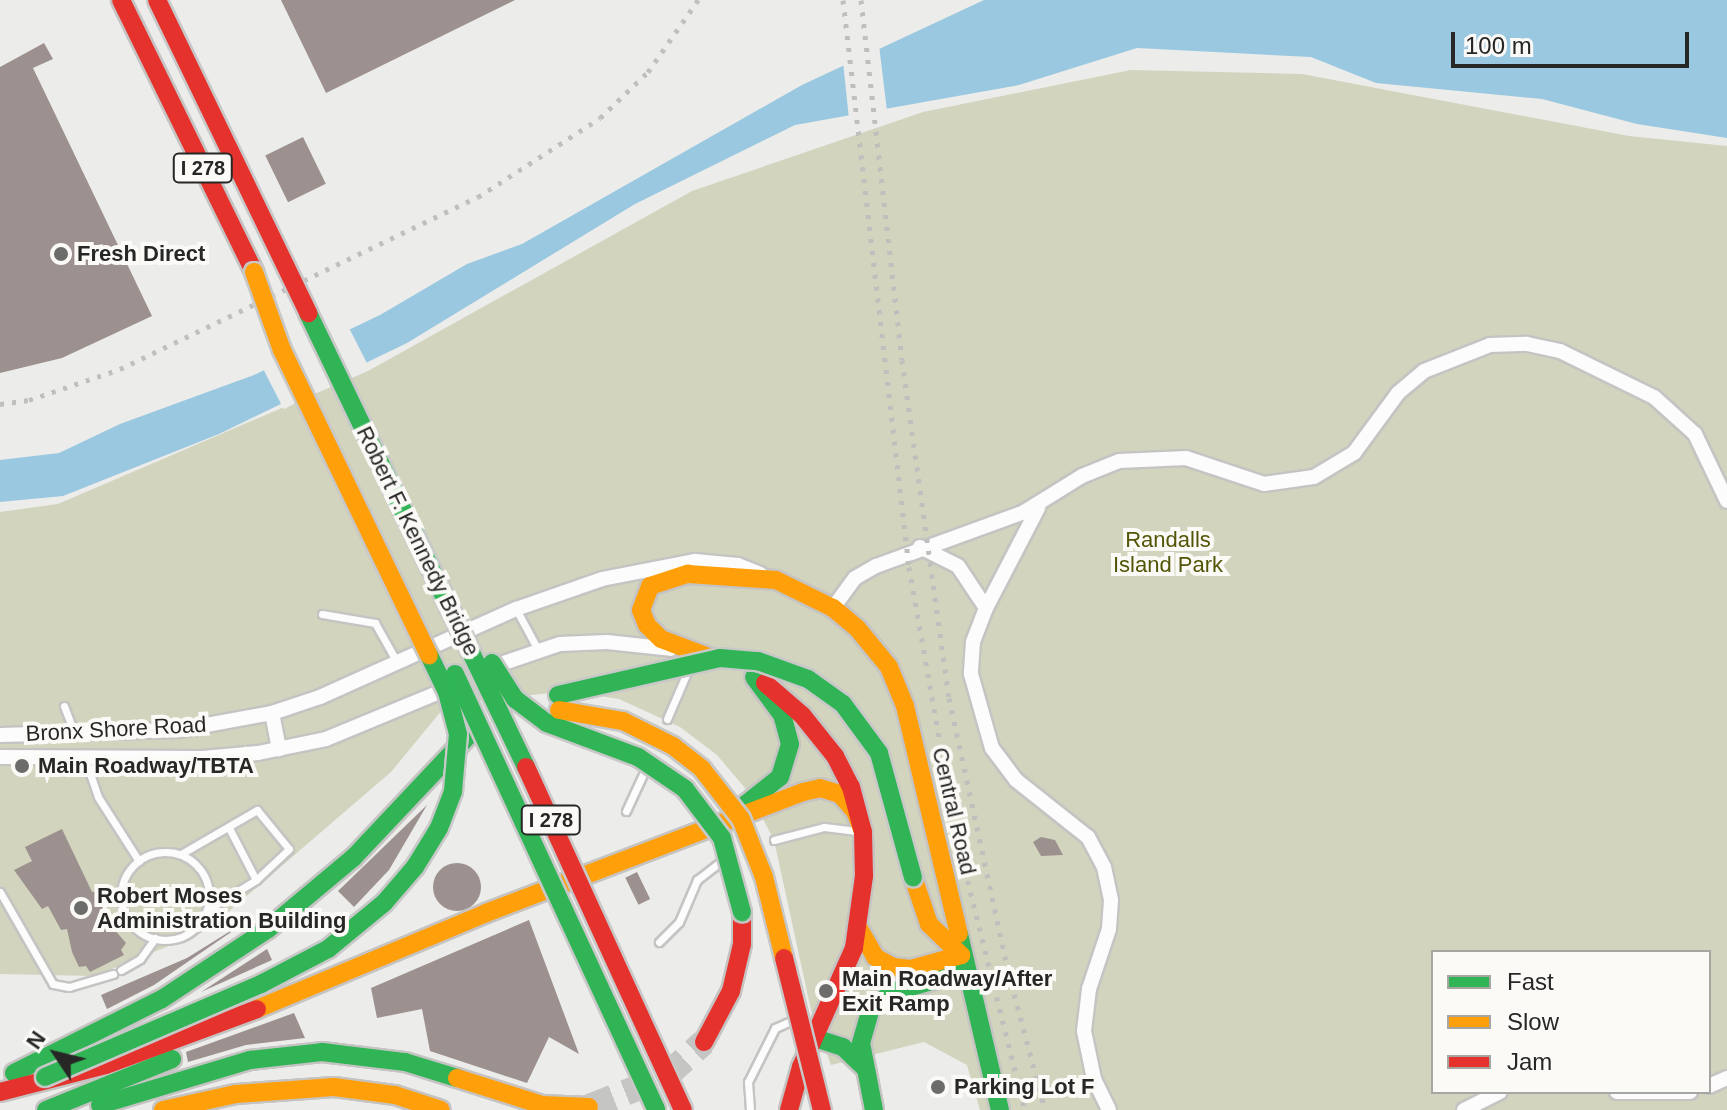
<!DOCTYPE html>
<style>
body{margin:0}
#map{position:relative;width:1727px;height:1110px;overflow:hidden;background:#ececea;font-family:Arial,sans-serif}
div>[style]{position:absolute}
[style*='--x']{left:calc(var(--x)*1px);top:calc(var(--y)*1px);width:calc(var(--w)*1px);rotate:calc(var(--a)*1deg)}
.green>*{inset:0;background:#d2d4bd}
.water>*{inset:0;background:#99c8e0}
.pier>*{inset:0;background:#ececea;transform-origin:0 0}
.building>*{inset:0;background:#9c918f;transform-origin:0 0}
.round{border-radius:50%}
.highway-tunnel>*{height:26px;margin-top:-13px;transform-origin:0;background:repeating-linear-gradient(90deg,#c5c5c3 0 26px,transparent 0 39px)}
.roads{filter:drop-shadow(2px 0 #c5c4c3) drop-shadow(-2px 0 #c5c4c3) drop-shadow(0 2px #c5c4c3) drop-shadow(0 -2px #c5c4c3)}
.lane>*{height:7px;margin:-3.5px;padding:0 3.5px;transform-origin:3.5px;border-radius:3.5px;background:#fcfcfc}
.lane>.ring{margin:-3.5px;padding:0;box-sizing:content-box;background:none;border:7px solid #fcfcfc;border-radius:50%}
.street>*{height:14px;margin:-7px;padding:0 7px;transform-origin:7px;border-radius:7px;background:#fcfcfc}
.fast>*{height:18px;margin:-9px;padding:0 9px;transform-origin:9px;border-radius:9px;background:#30b455}
.slow>*{height:18px;margin:-9px;padding:0 9px;transform-origin:9px;border-radius:9px;background:#ff9f0a}
.jam>*{height:18px;margin:-9px;padding:0 9px;transform-origin:9px;border-radius:9px;background:#e5322d}
.rail>*{height:5px;margin-top:-2.5px;transform-origin:0;background:repeating-linear-gradient(90deg,#bfbfbe 0 4px,transparent 0 12px)}
.bridges{filter:drop-shadow(2px 0 #c8c8c8) drop-shadow(-2px 0 #c8c8c8) drop-shadow(0 2px #c8c8c8) drop-shadow(0 -2px #c8c8c8)}
.fast-bridge>*{height:18px;margin:-9px;padding:0 9px;transform-origin:9px;border-radius:9px;background:#30b455}
.slow-bridge>*{height:18px;margin:-9px;padding:0 9px;transform-origin:9px;border-radius:9px;background:#ff9f0a}
.jam-bridge>*{height:18px;margin:-9px;padding:0 9px;transform-origin:9px;border-radius:9px;background:#e5322d}
.dots>*{width:22px;height:22px;translate:-50% -50%;box-sizing:border-box;border:4px solid #fbfaf7;border-radius:50%}
span{translate:-50% -50%;white-space:nowrap;text-align:center;line-height:1.15;-webkit-text-stroke:8px #fbfaf7;paint-order:stroke}
.shield-label span{padding:2px 6px;background:#fbfaf7;border:2px solid;border-radius:6px;-webkit-text-stroke-width:0}
.shield-label{font-size:20px;color:#272726;font-weight:700}
.poi-label{font-size:22px;color:#272726;font-weight:700}
.left{translate:0 -50%;text-align:left}
.park-label{font-size:22px;color:#545607}
.street-label{font-size:22px;color:#272726}
.legend{position:absolute;left:1431px;top:950px;width:280px;height:144px;box-sizing:border-box;background:#fbfaf7;border:2px solid #a6a6a3;margin:0;padding:10px 14px;list-style:none;font-size:24px;color:#272726}
.legend li{display:flex;align-items:center;gap:16px;height:40px}
.legend b{width:40px;border:2px solid #a6a6a3}
.north{position:absolute;left:16px;top:1014px;width:80px;height:80px;-webkit-text-stroke:6px #fbfaf7;paint-order:stroke;rotate:305deg;font-size:22px;font-weight:700;line-height:32px;text-align:center;color:#272726}
.north::after{content:'';display:block;margin:auto;width:28px;height:36px;background:#272726;clip-path:polygon(50% 0,100% 100%,50% 72%,0 100%)}
.scale{position:absolute;left:1451px;top:32px;width:238px;height:36px;box-sizing:border-box;border:4px solid #272726;border-top:0;padding-left:10px;font-size:24px;line-height:28px;white-space:nowrap;color:#272726;-webkit-text-stroke:6px #fbfaf7;paint-order:stroke}
</style>
<div id="map">
<div class="green">
<div style="clip-path:polygon(evenodd,1131px 70px,1302px 74px,1629px 136px,1727px 146px,1727px 1110px,980px 1110px,967px 1065px,924px 1042px,831px 1065px,811px 1010px,774px 840px,750px 794px,717px 755px,680px 727px,619px 699px,569px 691px,447px 704px,391px 772px,206px 931px,94px 976px,0 974px,0 512px,58px 504px,368px 371px,692px 191px,923px 112px,1131px 70px,1433px 952px,1709px 952px,1709px 1092px,1433px 1092px,1433px 952px)"></div>
</div>
<div class="water">
<div style="clip-path:polygon(984px 0,1727px 0,1727px 138px,1637px 124px,1542px 99px,1376px 83px,1311px 57px,1137px 48px,1019px 85px,795px 125px,635px 204px,407px 343px,219px 434px,63px 496px,0 502px,0 460px,59px 453px,120px 424px,254px 375px,380px 315px,467px 264px,522px 244px,802px 85px)"></div>
</div>
<div class="pier">
<div style="clip-path:polygon(879px 45px,887px 111px,849px 119px,843px 62px)"></div>
<div style="left:348px;top:326px;width:45px;height:95px;rotate:63deg"></div>
</div>
<div class="building">
<div style="clip-path:polygon(281px 0,515px 0,326px 93px)"></div>
<div style="clip-path:polygon(44px 43px,53px 59px,33px 68px,152px 316px,62px 358px,0 373px,0 67px)"></div>
<div style="left:303px;top:137px;width:52px;height:42px;rotate:64deg"></div>
<div style="clip-path:polygon(427px 805px,389px 870px,354px 907px,338px 891px)"></div>
<div style="clip-path:polygon(62px 829px,92px 892px,100px 891px,107px 906px,107px 921px,126px 943px,121px 950px,124px 955px,90px 972px,86px 966px,79px 967px,72px 952px,67px 929px,61px 930px,48px 906px,42px 909px,14px 870px,32px 861px,25px 847px)"></div>
<div style="clip-path:polygon(1041px 837px,1055px 840px,1063px 855px,1041px 856px,1033px 842px)"></div>
<div class="round" style="left:433px;top:863px;width:48px;height:48px"></div>
<div style="left:637px;top:872px;width:30px;height:13px;rotate:64deg"></div>
<div style="clip-path:polygon(253px 917px,154px 985px,107px 1009px,101px 995px,187px 958px)"></div>
<div style="clip-path:polygon(529px 920px,579px 1054px,549px 1037px,527px 1083px,430px 1051px,422px 1009px,377px 1018px,371px 988px)"></div>
<div style="clip-path:polygon(267px 949px,272px 960px,201px 992px)"></div>
<div style="clip-path:polygon(294px 1013px,305px 1038px,246px 1045px,188px 1062px,186px 1052px)"></div>
</div>
<div class="highway-tunnel">
<div style="--x:589;--y:1107;--w:82;--a:-21.5"></div>
<div style="--x:665;--y:1077;--w:52;--a:-41.9"></div>
</div>
<div class="roads">
<div class="lane">
<div style="--x:516;--y:609;--w:44;--a:61.7"></div>
<div style="--x:322;--y:614;--w:54;--a:9.6"></div>
<div style="--x:375;--y:623;--w:45;--a:60.6"></div>
<div style="--x:64;--y:706;--w:28;--a:69"></div>
<div style="--x:667;--y:719;--w:53;--a:-66.8"></div>
<div style="--x:84;--y:756;--w:43;--a:71.1"></div>
<div style="--x:98;--y:797;--w:76;--a:57.4"></div>
<div style="--x:626;--y:811;--w:43;--a:-65.2"></div>
<div style="--x:774;--y:840;--w:52;--a:-14.6"></div>
<div style="--x:824;--y:827;--w:33;--a:7"></div>
<div class="ring" style="left:121px;top:852px;width:81px;height:81px"></div>
<div style="--x:181;--y:854;--w:88;--a:-30.1"></div>
<div style="--x:257;--y:810;--w:50;--a:50.6"></div>
<div style="--x:289;--y:849;--w:45;--a:136.8"></div>
<div style="--x:256;--y:880;--w:59;--a:-117.4"></div>
<div style="--x:0;--y:892;--w:106;--a:60.1"></div>
<div style="--x:53;--y:984;--w:16;--a:11"></div>
<div style="--x:69;--y:987;--w:46;--a:-16.5"></div>
<div style="--x:207;--y:910;--w:57;--a:-31.5"></div>
<div style="--x:659;--y:942;--w:28;--a:-45"></div>
<div style="--x:679;--y:922;--w:46;--a:-66.8"></div>
<div style="--x:697;--y:880;--w:29;--a:-38"></div>
<div style="--x:121;--y:970;--w:22;--a:-30"></div>
<div style="--x:140;--y:959;--w:26;--a:-54"></div>
<div style="--x:750;--y:1110;--w:28;--a:-94"></div>
<div style="--x:748;--y:1082;--w:60;--a:-63.4"></div>
<div style="--x:775;--y:1028;--w:20;--a:-24"></div>
</div>
<div class="street">
<div style="--x:920;--y:547;--w:42;--a:26.6"></div>
<div style="--x:958;--y:566;--w:50;--a:56.3"></div>
<div style="--x:986;--y:608;--w:36;--a:111"></div>
<div style="--x:973;--y:642;--w:32;--a:94"></div>
<div style="--x:971;--y:674;--w:77;--a:74.2"></div>
<div style="--x:992;--y:748;--w:40;--a:53"></div>
<div style="--x:1016;--y:780;--w:92;--a:38.4"></div>
<div style="--x:1088;--y:837;--w:34;--a:62"></div>
<div style="--x:1104;--y:867;--w:34;--a:78"></div>
<div style="--x:1111;--y:900;--w:29;--a:94"></div>
<div style="--x:1109;--y:929;--w:63;--a:108.4"></div>
<div style="--x:1089;--y:989;--w:42;--a:96.8"></div>
<div style="--x:1084;--y:1031;--w:49;--a:78.2"></div>
<div style="--x:1094;--y:1079;--w:34;--a:64"></div>
<div style="--x:833;--y:608;--w:37;--a:-54"></div>
<div style="--x:855;--y:578;--w:24;--a:-30"></div>
<div style="--x:876;--y:566;--w:158;--a:-20"></div>
<div style="--x:1024;--y:512;--w:68;--a:-31.8"></div>
<div style="--x:1082;--y:476;--w:40;--a:-22"></div>
<div style="--x:1119;--y:461;--w:67;--a:-2.6"></div>
<div style="--x:1186;--y:458;--w:82;--a:18.4"></div>
<div style="--x:1264;--y:484;--w:50;--a:-8"></div>
<div style="--x:1314;--y:477;--w:47;--a:-31"></div>
<div style="--x:1354;--y:453;--w:74;--a:-53.7"></div>
<div style="--x:1398;--y:393;--w:34;--a:-40"></div>
<div style="--x:1424;--y:371;--w:71;--a:-21.5"></div>
<div style="--x:1490;--y:345;--w:37;--a:-2"></div>
<div style="--x:1527;--y:344;--w:34;--a:12"></div>
<div style="--x:1560;--y:351;--w:105;--a:26.1"></div>
<div style="--x:1654;--y:397;--w:55;--a:42.1"></div>
<div style="--x:1695;--y:434;--w:74;--a:64.5"></div>
<div style="--x:986;--y:608;--w:113;--a:-62.5"></div>
<div style="--x:489;--y:668;--w:75;--a:-18.7"></div>
<div style="--x:560;--y:644;--w:47;--a:-2.4"></div>
<div style="--x:607;--y:642;--w:64;--a:6.2"></div>
<div style="--x:272;--y:713;--w:37;--a:79"></div>
<div style="--x:0;--y:735;--w:179;--a:-1.6"></div>
<div style="--x:179;--y:730;--w:95;--a:-10.4"></div>
<div style="--x:272;--y:713;--w:51;--a:-18.4"></div>
<div style="--x:320;--y:697;--w:215;--a:-24.2"></div>
<div style="--x:516;--y:609;--w:91;--a:-19.2"></div>
<div style="--x:602;--y:579;--w:95;--a:-11"></div>
<div style="--x:695;--y:561;--w:43;--a:5.3"></div>
<div style="--x:738;--y:565;--w:24;--a:22"></div>
<div style="--x:0;--y:757;--w:203;--a:0.3"></div>
<div style="--x:203;--y:758;--w:55;--a:-5.2"></div>
<div style="--x:258;--y:753;--w:69;--a:-11.6"></div>
<div style="--x:326;--y:739;--w:133;--a:-22.5"></div>
<div style="--x:1709;--y:1086;--w:20;--a:-24"></div>
<div style="--x:1617;--y:1092;--w:73;--a:0"></div>
<div style="--x:1464;--y:1110;--w:40;--a:-26.6"></div>
</div>
<div class="fast">
<div style="--x:746;--y:804;--w:43;--a:-38.5"></div>
<div style="--x:780;--y:777;--w:34;--a:-73"></div>
<div style="--x:790;--y:744;--w:30;--a:-105"></div>
<div style="--x:782;--y:715;--w:47;--a:-126.4"></div>
<div style="--x:959;--y:934;--w:181;--a:76.9"></div>
<div style="--x:815;--y:1038;--w:29;--a:18"></div>
<div style="--x:843;--y:1047;--w:29;--a:44"></div>
<div style="--x:14;--y:1073;--w:165;--a:-26.6"></div>
<div style="--x:162;--y:999;--w:127;--a:-33.4"></div>
<div style="--x:268;--y:929;--w:111;--a:-39.9"></div>
<div style="--x:353;--y:858;--w:169;--a:-46.7"></div>
<div style="--x:100;--y:1105;--w:157;--a:-16.7"></div>
<div style="--x:250;--y:1060;--w:72;--a:-6.3"></div>
<div style="--x:322;--y:1052;--w:84;--a:6.9"></div>
<div style="--x:405;--y:1062;--w:54;--a:17.1"></div>
<div style="--x:46;--y:1110;--w:136;--a:-22"></div>
<div style="--x:874;--y:1110;--w:68;--a:-101"></div>
<div style="--x:861;--y:1043;--w:35;--a:-74"></div>
<div style="--x:871;--y:1009;--w:28;--a:-38"></div>
<div style="--x:893;--y:992;--w:76;--a:-16"></div>
</div>
<div class="slow">
<div style="--x:711;--y:658;--w:53;--a:-159.2"></div>
<div style="--x:661;--y:639;--w:20;--a:-135"></div>
<div style="--x:647;--y:625;--w:16;--a:-112"></div>
<div style="--x:641;--y:610;--w:26;--a:-69"></div>
<div style="--x:650;--y:586;--w:40;--a:-18"></div>
<div style="--x:688;--y:574;--w:88;--a:3.9"></div>
<div style="--x:776;--y:580;--w:64;--a:26.2"></div>
<div style="--x:833;--y:608;--w:31;--a:40"></div>
<div style="--x:857;--y:628;--w:50;--a:50.6"></div>
<div style="--x:889;--y:667;--w:42;--a:67.7"></div>
<div style="--x:905;--y:706;--w:234;--a:76.7"></div>
<div style="--x:913;--y:877;--w:50;--a:71.2"></div>
<div style="--x:929;--y:924;--w:45;--a:44.1"></div>
<div style="--x:858;--y:927;--w:34;--a:60"></div>
<div style="--x:875;--y:957;--w:21;--a:29"></div>
<div style="--x:893;--y:967;--w:18;--a:6"></div>
<div style="--x:911;--y:969;--w:52;--a:-15.6"></div>
<div style="--x:257;--y:1009;--w:248;--a:-22.7"></div>
<div style="--x:486;--y:913;--w:339;--a:-20.9"></div>
<div style="--x:803;--y:792;--w:17;--a:-13"></div>
<div style="--x:820;--y:788;--w:21;--a:17"></div>
<div style="--x:840;--y:794;--w:23;--a:49"></div>
<div style="--x:855;--y:811;--w:22;--a:69"></div>
<div style="--x:457;--y:1078;--w:89;--a:17.6"></div>
<div style="--x:542;--y:1105;--w:47;--a:2.4"></div>
<div style="--x:163;--y:1110;--w:75;--a:-12.4"></div>
<div style="--x:236;--y:1094;--w:98;--a:-4.1"></div>
<div style="--x:334;--y:1087;--w:62;--a:7.5"></div>
<div style="--x:395;--y:1095;--w:48;--a:18.1"></div>
</div>
<div class="jam">
<div style="--x:121;--y:0;--w:303;--a:63.9"></div>
<div style="--x:765;--y:683;--w:49;--a:40.9"></div>
<div style="--x:802;--y:715;--w:53;--a:51.2"></div>
<div style="--x:835;--y:756;--w:35;--a:63"></div>
<div style="--x:851;--y:787;--w:47;--a:75.1"></div>
<div style="--x:863;--y:832;--w:44;--a:88.7"></div>
<div style="--x:864;--y:876;--w:73;--a:97.9"></div>
<div style="--x:854;--y:948;--w:130;--a:114"></div>
<div style="--x:801;--y:1067;--w:45;--a:105.6"></div>
<div style="--x:704;--y:1042;--w:58;--a:-62.1"></div>
<div style="--x:731;--y:991;--w:48;--a:-76.8"></div>
<div style="--x:742;--y:944;--w:32;--a:-90"></div>
<div style="--x:0;--y:1092;--w:109;--a:-14.3"></div>
<div style="--x:106;--y:1065;--w:161;--a:-20.3"></div>
</div>
</div>
<div class="rail">
<div style="--x:843;--y:0;--w:571;--a:83.36"></div>
<div style="--x:909;--y:567;--w:271;--a:80"></div>
<div style="--x:956;--y:834;--w:284;--a:76"></div>
<div style="--x:861;--y:0;--w:362;--a:83.5"></div>
<div style="--x:902;--y:360;--w:341;--a:82.1"></div>
<div style="--x:949;--y:698;--w:279;--a:77.8"></div>
<div style="--x:1008;--y:971;--w:144;--a:75.1"></div>
<div style="--x:0;--y:404;--w:29;--a:-8"></div>
<div style="--x:29;--y:400;--w:96;--a:-18.8"></div>
<div style="--x:120;--y:369;--w:397;--a:-25.7"></div>
<div style="--x:478;--y:197;--w:145;--a:-32.9"></div>
<div style="--x:600;--y:118;--w:66;--a:-43.8"></div>
<div style="--x:648;--y:72;--w:88;--a:-55.2"></div>
</div>
<div class="bridges">
<div class="fast-bridge">
<div style="--x:308;--y:313;--w:504;--a:64.35"></div>
<div style="--x:492;--y:663;--w:43;--a:57.4"></div>
<div style="--x:515;--y:699;--w:40;--a:37"></div>
<div style="--x:547;--y:723;--w:97;--a:20.5"></div>
<div style="--x:638;--y:757;--w:57;--a:34.2"></div>
<div style="--x:685;--y:789;--w:61;--a:52.9"></div>
<div style="--x:722;--y:838;--w:77;--a:74.9"></div>
<div style="--x:455;--y:674;--w:480;--a:65.2"></div>
<div style="--x:558;--y:695;--w:166;--a:-12.9"></div>
<div style="--x:720;--y:658;--w:38;--a:5"></div>
<div style="--x:758;--y:661;--w:53;--a:19.8"></div>
<div style="--x:808;--y:679;--w:43;--a:35.5"></div>
<div style="--x:843;--y:704;--w:61;--a:53.7"></div>
<div style="--x:879;--y:753;--w:129;--a:74.7"></div>
<div style="--x:45;--y:1077;--w:235;--a:-23.3"></div>
<div style="--x:261;--y:984;--w:76;--a:-27.6"></div>
<div style="--x:328;--y:949;--w:72;--a:-39.4"></div>
<div style="--x:384;--y:903;--w:48;--a:-49.3"></div>
<div style="--x:415;--y:867;--w:46;--a:-58.4"></div>
<div style="--x:439;--y:828;--w:40;--a:-69"></div>
<div style="--x:453;--y:791;--w:57;--a:-85"></div>
<div style="--x:458;--y:734;--w:43;--a:-104.7"></div>
<div style="--x:447;--y:692;--w:41;--a:-115.9"></div>
</div>
<div class="slow-bridge">
<div style="--x:254;--y:272;--w:83;--a:70.3"></div>
<div style="--x:282;--y:350;--w:339;--a:64.3"></div>
<div style="--x:559;--y:710;--w:65;--a:9.8"></div>
<div style="--x:623;--y:721;--w:56;--a:26.6"></div>
<div style="--x:673;--y:746;--w:37;--a:38"></div>
<div style="--x:702;--y:769;--w:63;--a:52"></div>
<div style="--x:741;--y:819;--w:62;--a:68.4"></div>
<div style="--x:764;--y:877;--w:83;--a:76.1"></div>
</div>
<div class="jam-bridge">
<div style="--x:157;--y:0;--w:348;--a:64.2"></div>
<div style="--x:526;--y:767;--w:377;--a:65.4"></div>
<div style="--x:784;--y:958;--w:157;--a:76"></div>
</div>
</div>
<div class="dots">
<div style="left:61px;top:254px;background:#6c6c6b"></div>
<div style="left:22px;top:766px;background:#6c6c6b"></div>
<div style="left:81px;top:908px;background:#6c6c6b"></div>
<div style="left:826px;top:991px;background:#6c6c6b"></div>
<div style="left:938px;top:1087px;background:#6c6c6b"></div>
</div>
<div class="shield-label">
<span style="left:203px;top:168px">I 278</span>
<span style="left:551px;top:820px">I 278</span>
</div>
<div class="poi-label">
<span class="left" style="left:77px;top:254px">Fresh Direct</span>
<span class="left" style="left:38px;top:766px">Main Roadway/TBTA</span>
<span class="left" style="left:97px;top:908px">Robert Moses<br>Administration Building</span>
<span class="left" style="left:842px;top:991px">Main Roadway/After<br>Exit Ramp</span>
<span class="left" style="left:954px;top:1087px">Parking Lot F</span>
</div>
<div class="park-label">
<span style="left:1168px;top:552px">Randalls<br>Island Park</span>
</div>
<div class="street-label">
<span style="left:418px;top:541px;rotate:64deg">Robert F. Kennedy Bridge</span>
<span style="left:116px;top:729px;rotate:-3deg">Bronx Shore Road</span>
<span style="left:954px;top:811px;rotate:77deg">Central Road</span>
</div>
<ul class="legend">
<li><b style="height:10px;background:#30b455"></b>Fast</li>
<li><b style="height:10px;background:#ff9f0a"></b>Slow</li>
<li><b style="height:10px;background:#e5322d"></b>Jam</li>
</ul>
<div class="north">N</div>
<div class="scale">100 m</div>
</div>
